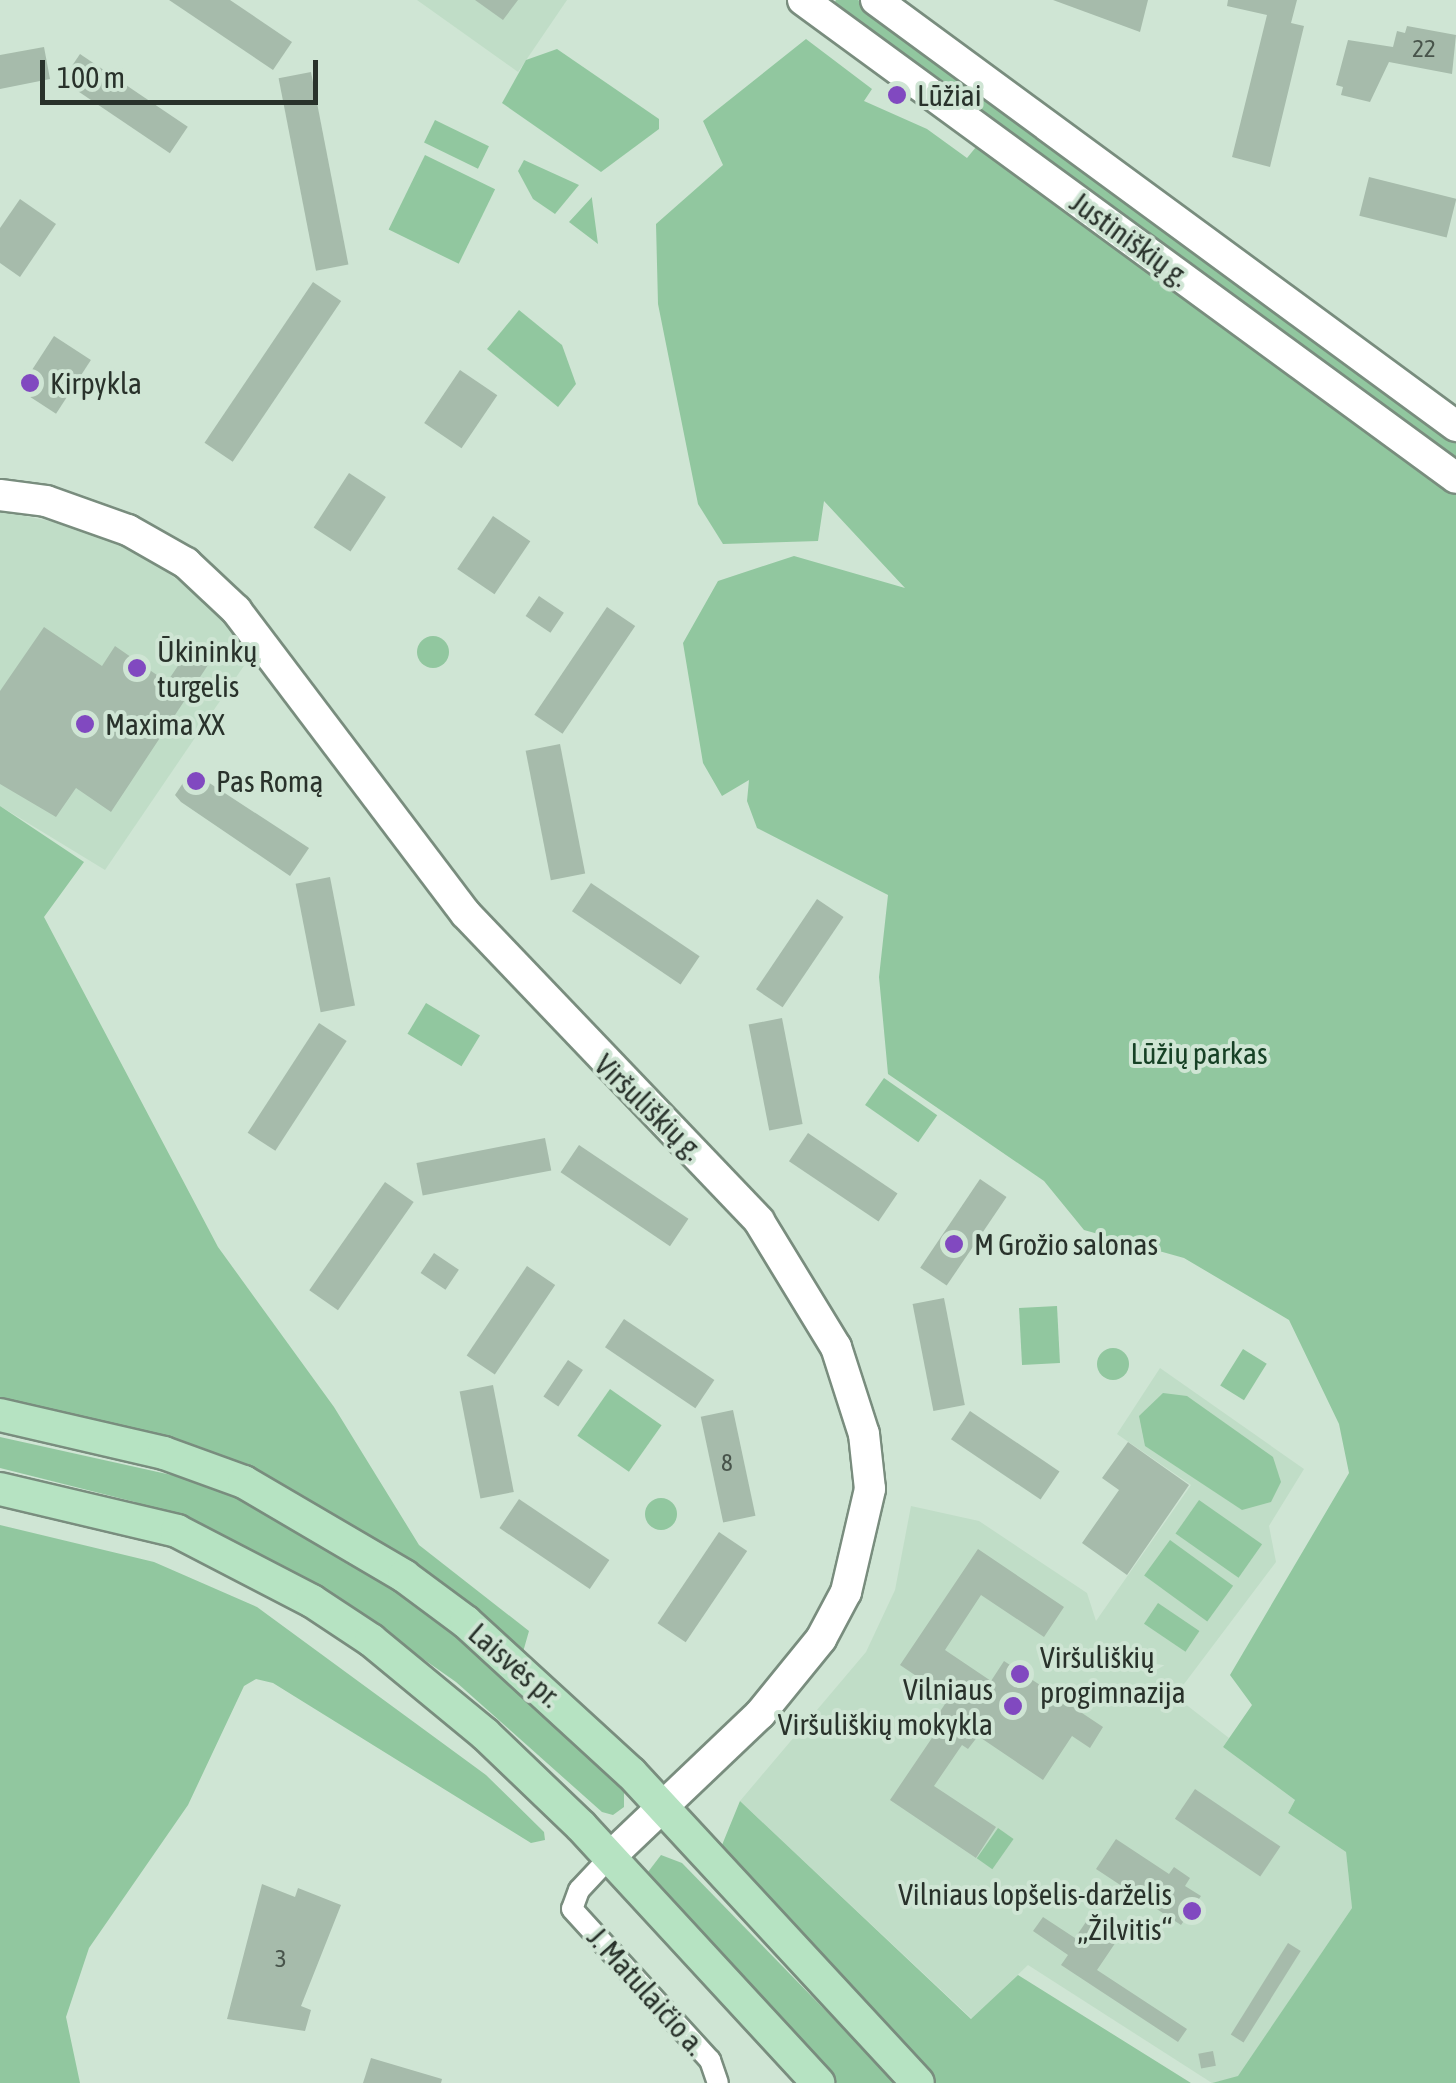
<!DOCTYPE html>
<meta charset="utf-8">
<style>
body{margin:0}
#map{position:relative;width:1456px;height:2083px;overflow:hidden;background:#cfe5d4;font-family:"Asap Condensed",sans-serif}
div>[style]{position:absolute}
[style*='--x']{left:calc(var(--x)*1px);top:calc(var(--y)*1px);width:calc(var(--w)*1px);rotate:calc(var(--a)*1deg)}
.built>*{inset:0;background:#c0ddc7}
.green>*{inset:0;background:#91c79f;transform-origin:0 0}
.round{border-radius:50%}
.building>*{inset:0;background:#a6bbab;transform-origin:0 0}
.roads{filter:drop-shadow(2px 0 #798d7e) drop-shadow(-2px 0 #798d7e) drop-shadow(0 2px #798d7e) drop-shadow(0 -2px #798d7e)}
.street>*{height:20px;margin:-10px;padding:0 10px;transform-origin:10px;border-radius:10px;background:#fff}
.secondary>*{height:30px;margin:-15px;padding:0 15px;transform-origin:15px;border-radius:15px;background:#fff}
.primary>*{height:32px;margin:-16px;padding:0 16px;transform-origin:16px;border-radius:16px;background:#b6e3c2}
.dots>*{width:28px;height:28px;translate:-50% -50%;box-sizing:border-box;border:5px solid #cfe5d4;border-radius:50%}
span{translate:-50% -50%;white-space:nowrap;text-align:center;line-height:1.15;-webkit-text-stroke:8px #cfe5d4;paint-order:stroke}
.number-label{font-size:25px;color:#48544b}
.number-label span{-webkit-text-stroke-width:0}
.poi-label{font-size:30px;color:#29322b}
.left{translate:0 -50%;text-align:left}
.right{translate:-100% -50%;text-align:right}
.street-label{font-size:30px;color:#29322b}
.park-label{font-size:30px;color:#164125}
.scale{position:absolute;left:40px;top:60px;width:278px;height:45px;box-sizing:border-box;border:5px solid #29322b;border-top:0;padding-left:12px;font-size:30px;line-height:35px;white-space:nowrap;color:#29322b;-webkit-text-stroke:8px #cfe5d4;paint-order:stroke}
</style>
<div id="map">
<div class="built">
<div style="clip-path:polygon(417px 0,567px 0,518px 72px)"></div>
<div style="clip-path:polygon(0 511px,74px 526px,143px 555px,201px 597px,254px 651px,105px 870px,0 806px)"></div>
<div style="clip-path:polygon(1160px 1368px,1304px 1469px,1269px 1526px,1276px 1562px,1175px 1696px,1229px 1738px,1223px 1747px,1295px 1800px,1288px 1813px,1346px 1852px,1352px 1908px,1238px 2077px,1212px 2083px,1028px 1965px,972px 2019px,740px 1801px,866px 1652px,895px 1590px,911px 1506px,979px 1521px,1087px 1593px,1096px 1621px,1191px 1485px,1117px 1434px)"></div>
</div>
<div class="green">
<div style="clip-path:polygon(836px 0,858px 0,1456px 441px,1456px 464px,832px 7px)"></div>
<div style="clip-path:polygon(806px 39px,872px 89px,864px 101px,927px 129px,967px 158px,976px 147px,1005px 160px,1456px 491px,1456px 2083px,1212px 2083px,1238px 2076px,1352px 1908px,1346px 1852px,1288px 1813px,1295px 1800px,1223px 1747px,1252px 1705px,1230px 1675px,1349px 1473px,1339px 1424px,1289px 1320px,1184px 1258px,1084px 1230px,1044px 1181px,888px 1074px,879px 977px,888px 895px,757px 828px,747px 801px,749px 780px,722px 796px,703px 763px,683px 643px,718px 581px,794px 556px,905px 588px,824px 501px,818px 541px,723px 544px,698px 504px,658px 304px,656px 224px,723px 165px,703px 121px)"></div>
<div style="clip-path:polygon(557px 49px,659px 119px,659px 129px,601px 172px,502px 103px,526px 60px)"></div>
<div style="left:435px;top:120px;width:60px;height:25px;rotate:26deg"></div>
<div style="left:425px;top:155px;width:78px;height:83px;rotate:26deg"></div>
<div style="clip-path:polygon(524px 160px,579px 185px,555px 214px,533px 199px,518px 171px)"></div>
<div style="clip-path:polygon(592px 197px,592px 199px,598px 244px,569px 222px)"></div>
<div style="clip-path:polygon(519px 310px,562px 345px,576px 384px,558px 407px,487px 349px)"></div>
<div class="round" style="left:417px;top:636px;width:32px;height:32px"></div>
<div style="clip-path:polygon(0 806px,84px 862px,44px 917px,218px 1247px,334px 1407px,419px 1545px,529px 1631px,523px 1652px,384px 1547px,273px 1485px,0 1405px)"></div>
<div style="left:426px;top:1003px;width:63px;height:36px;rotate:31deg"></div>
<div style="left:884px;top:1078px;width:65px;height:33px;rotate:35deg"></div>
<div style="left:1057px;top:1306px;width:57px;height:38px;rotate:87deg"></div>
<div class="round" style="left:1097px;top:1348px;width:32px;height:32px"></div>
<div style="left:1243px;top:1349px;width:28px;height:43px;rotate:32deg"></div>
<div style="left:610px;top:1389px;width:63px;height:57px;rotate:35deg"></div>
<div style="clip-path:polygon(1163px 1393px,1187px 1396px,1273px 1457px,1281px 1482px,1271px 1502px,1242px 1510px,1145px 1446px,1139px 1416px)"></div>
<div style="clip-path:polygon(0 1437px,194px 1480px,251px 1499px,372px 1569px,515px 1681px,624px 1789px,624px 1807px,613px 1815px,602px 1812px,456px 1682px,342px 1602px,250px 1552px,135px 1502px,0 1468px)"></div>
<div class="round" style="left:645px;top:1498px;width:32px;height:32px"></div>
<div style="left:1199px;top:1500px;width:77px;height:41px;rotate:35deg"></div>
<div style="clip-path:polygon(0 1525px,154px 1562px,257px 1607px,486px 1775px,544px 1832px,545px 1840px,531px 1843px,273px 1683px,256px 1679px,244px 1686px,188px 1805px,89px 1948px,66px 2017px,80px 2083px,0 2083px)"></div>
<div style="left:1170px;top:1540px;width:78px;height:44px;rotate:36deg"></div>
<div style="left:1158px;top:1603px;width:50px;height:25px;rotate:34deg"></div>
<div style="clip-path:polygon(740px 1801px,971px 2019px,1018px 1975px,1191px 2083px,932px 2083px,722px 1845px)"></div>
<div style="left:998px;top:1828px;width:19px;height:37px;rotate:35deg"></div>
<div style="clip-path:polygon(661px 1855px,682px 1863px,896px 2083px,837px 2083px,652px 1882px,648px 1872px)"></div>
</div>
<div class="building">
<div style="clip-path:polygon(169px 0,230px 0,292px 42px,273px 70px)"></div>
<div style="clip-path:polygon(475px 0,518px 0,503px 20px)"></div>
<div style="clip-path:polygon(1053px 0,1148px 0,1140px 32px)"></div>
<div style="clip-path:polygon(1228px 0,1297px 0,1291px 23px,1304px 26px,1270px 167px,1232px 157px,1267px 15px,1227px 6px)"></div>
<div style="clip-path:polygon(1407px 26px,1456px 35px,1452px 74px,1389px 62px,1370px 102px,1341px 95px,1343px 87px,1336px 85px,1348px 40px,1393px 47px,1397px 31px,1405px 33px)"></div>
<div style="clip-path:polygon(44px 47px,50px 79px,0 89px,0 55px)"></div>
<div style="left:80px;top:54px;width:130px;height:32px;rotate:34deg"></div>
<div style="left:311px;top:72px;width:196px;height:33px;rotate:79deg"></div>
<div style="left:1369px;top:177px;width:90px;height:40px;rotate:14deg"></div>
<div style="clip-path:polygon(20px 199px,56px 224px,20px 277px,0 263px,0 228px)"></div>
<div style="left:313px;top:282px;width:34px;height:194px;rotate:34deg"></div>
<div style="left:54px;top:336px;width:44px;height:64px;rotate:33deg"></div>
<div style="left:460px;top:370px;width:45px;height:64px;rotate:34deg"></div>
<div style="left:349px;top:473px;width:44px;height:65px;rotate:33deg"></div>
<div style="left:493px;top:516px;width:45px;height:64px;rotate:34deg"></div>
<div style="left:539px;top:596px;width:30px;height:24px;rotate:34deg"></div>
<div style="left:607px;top:607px;width:34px;height:130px;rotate:34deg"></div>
<div style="clip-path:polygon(44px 627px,102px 666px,115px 646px,167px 682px,188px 651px,208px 665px,111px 812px,76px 788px,56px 817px,0 784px,0 691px)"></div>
<div style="left:560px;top:744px;width:132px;height:35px;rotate:79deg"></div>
<div style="clip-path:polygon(191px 771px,309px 848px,290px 876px,181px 802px,175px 795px)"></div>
<div style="left:330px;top:877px;width:131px;height:35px;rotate:79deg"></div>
<div style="left:591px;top:883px;width:131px;height:34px;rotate:34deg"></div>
<div style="left:817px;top:899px;width:32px;height:109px;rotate:34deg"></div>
<div style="left:782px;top:1018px;width:108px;height:34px;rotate:79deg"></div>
<div style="left:319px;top:1023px;width:33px;height:131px;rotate:33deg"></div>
<div style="left:808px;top:1133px;width:108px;height:34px;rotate:34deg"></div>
<div style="left:545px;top:1138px;width:33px;height:131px;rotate:79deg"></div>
<div style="left:579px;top:1145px;width:132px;height:33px;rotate:34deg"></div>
<div style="left:980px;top:1179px;width:32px;height:107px;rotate:34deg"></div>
<div style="left:385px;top:1182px;width:35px;height:132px;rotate:35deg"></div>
<div style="left:434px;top:1253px;width:30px;height:24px;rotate:34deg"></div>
<div style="left:527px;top:1266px;width:34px;height:108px;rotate:34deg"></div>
<div style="left:944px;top:1298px;width:109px;height:32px;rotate:79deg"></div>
<div style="left:624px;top:1319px;width:109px;height:34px;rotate:34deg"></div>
<div style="left:568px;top:1360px;width:18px;height:44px;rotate:34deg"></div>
<div style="left:493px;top:1385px;width:109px;height:34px;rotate:79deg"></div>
<div style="left:733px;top:1410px;width:108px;height:33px;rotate:78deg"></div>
<div style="left:970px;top:1411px;width:108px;height:34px;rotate:34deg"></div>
<div style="clip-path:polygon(1128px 1442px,1189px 1485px,1127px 1575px,1082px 1543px,1119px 1490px,1102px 1478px)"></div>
<div style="left:519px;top:1499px;width:109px;height:35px;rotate:34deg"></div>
<div style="left:719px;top:1532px;width:34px;height:110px;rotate:34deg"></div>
<div style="clip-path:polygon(978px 1549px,1064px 1607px,1044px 1637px,981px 1595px,945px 1650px,991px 1681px,1004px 1661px,1103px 1727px,1090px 1748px,1072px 1736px,1043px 1780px,978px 1736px,968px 1749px,962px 1745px,934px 1786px,996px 1827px,976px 1858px,890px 1800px,938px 1729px,931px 1725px,949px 1698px,900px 1665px)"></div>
<div style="left:1195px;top:1789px;width:103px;height:36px;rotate:34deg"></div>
<div style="clip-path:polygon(1116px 1839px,1169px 1874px,1174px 1867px,1190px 1878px,1185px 1886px,1201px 1896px,1181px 1925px,1096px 1869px)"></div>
<div style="clip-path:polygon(262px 1884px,295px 1897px,298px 1888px,341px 1905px,301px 2006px,311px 2010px,305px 2031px,227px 2019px)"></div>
<div style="clip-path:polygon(1090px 1916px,1120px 1936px,1097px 1970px,1187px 2029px,1178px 2042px,1061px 1965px,1068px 1955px,1033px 1931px,1043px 1917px,1075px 1938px)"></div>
<div style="left:1288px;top:1943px;width:15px;height:108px;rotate:32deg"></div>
<div style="left:1213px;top:2051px;width:15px;height:15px;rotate:79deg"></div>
<div style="clip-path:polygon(371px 2058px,442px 2079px,441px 2083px,363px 2083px)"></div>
</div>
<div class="roads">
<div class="street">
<div style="--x:610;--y:1857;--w:45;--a:133.2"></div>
<div style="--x:579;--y:1890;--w:20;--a:110"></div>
<div style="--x:572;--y:1909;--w:205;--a:47.6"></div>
<div style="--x:710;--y:2060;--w:24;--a:71"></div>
</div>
<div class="secondary">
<div style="--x:803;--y:0;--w:809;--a:36.2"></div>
<div style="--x:876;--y:0;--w:720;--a:36.3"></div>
<div style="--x:0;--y:495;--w:46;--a:7.4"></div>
<div style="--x:46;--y:501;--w:87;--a:19.5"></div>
<div style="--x:128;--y:530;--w:67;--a:29.6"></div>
<div style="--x:186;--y:563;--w:69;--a:43.2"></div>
<div style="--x:236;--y:610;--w:381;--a:52.9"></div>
<div style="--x:466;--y:914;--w:424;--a:46.3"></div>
<div style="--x:759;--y:1221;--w:148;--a:58.6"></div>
<div style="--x:836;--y:1347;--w:91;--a:72.2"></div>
<div style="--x:864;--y:1434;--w:55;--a:83.8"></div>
<div style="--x:870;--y:1489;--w:106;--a:103.1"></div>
<div style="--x:846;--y:1592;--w:53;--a:118"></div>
<div style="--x:821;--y:1639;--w:97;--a:129.1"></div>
<div style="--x:760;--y:1714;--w:207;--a:136.4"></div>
</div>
<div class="primary">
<div style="--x:0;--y:1415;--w:168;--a:13"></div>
<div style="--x:164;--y:1453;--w:85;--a:19.9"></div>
<div style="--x:244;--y:1482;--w:186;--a:30.4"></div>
<div style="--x:404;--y:1576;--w:77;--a:36.6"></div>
<div style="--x:466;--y:1622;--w:224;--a:42.5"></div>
<div style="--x:631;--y:1773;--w:422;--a:47.2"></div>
<div style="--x:0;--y:1489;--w:182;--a:13.3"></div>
<div style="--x:177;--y:1531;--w:152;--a:27.4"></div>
<div style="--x:312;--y:1601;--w:71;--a:33.5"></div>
<div style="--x:371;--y:1640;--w:148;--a:39.5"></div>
<div style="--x:485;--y:1734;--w:133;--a:43.8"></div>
<div style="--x:581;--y:1826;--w:350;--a:47.3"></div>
</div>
</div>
<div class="dots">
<div style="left:897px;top:95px;background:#8149c0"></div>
<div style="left:30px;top:383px;background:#8149c0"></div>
<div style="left:137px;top:668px;background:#8149c0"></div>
<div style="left:85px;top:724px;background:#8149c0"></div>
<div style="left:196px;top:781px;background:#8149c0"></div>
<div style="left:954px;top:1244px;background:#8149c0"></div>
<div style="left:1020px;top:1674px;background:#8149c0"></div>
<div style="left:1013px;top:1706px;background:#8149c0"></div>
<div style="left:1192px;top:1911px;background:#8149c0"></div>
</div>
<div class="number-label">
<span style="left:1424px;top:48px">22</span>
<span style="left:727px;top:1462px">8</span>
<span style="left:281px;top:1958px">3</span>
</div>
<div class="poi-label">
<span class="left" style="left:917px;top:95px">Lūžiai</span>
<span class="left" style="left:50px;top:383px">Kirpykla</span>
<span class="left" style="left:157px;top:668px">Ūkininkų<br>turgelis</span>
<span class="left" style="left:105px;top:724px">Maxima XX</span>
<span class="left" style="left:216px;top:781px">Pas Romą</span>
<span class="left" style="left:974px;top:1244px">M Grožio salonas</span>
<span class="left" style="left:1040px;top:1674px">Viršuliškių<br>progimnazija</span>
<span class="right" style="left:993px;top:1706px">Vilniaus<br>Viršuliškių mokykla</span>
<span class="right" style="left:1172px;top:1911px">Vilniaus lopšelis-darželis<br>„Žilvitis“</span>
</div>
<div class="street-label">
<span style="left:1130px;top:239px;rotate:36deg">Justiniškių g.</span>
<span style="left:649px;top:1107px;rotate:44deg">Viršuliškių g.</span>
<span style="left:515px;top:1665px;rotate:41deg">Laisvės pr.</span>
<span style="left:647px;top:1991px;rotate:48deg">J. Matulaičio a.</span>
</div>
<div class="park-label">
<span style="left:1199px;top:1053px">Lūžių parkas</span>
</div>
<div class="scale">100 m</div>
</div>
